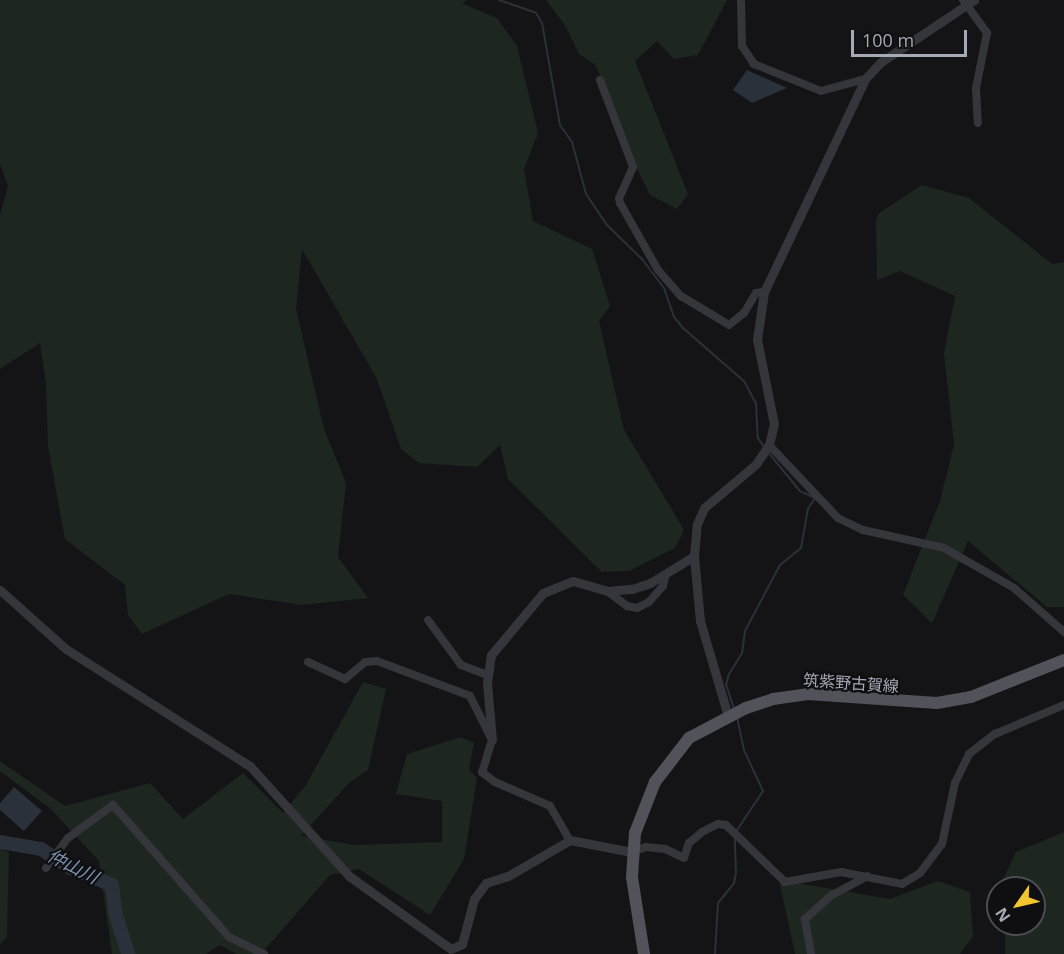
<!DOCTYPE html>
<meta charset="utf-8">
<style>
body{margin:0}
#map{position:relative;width:1064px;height:954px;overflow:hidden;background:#141416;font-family:"Open Sans","Noto Sans JP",sans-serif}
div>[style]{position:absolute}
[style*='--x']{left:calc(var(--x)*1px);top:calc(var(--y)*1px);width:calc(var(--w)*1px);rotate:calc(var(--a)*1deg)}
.green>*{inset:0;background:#1e2620}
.water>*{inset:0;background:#2a313a}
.stream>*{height:2px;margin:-1px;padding:0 1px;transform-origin:1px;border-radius:1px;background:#2a313a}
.river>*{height:14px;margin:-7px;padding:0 7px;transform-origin:7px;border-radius:7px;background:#2a313a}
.minor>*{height:8px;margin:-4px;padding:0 4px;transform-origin:4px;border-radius:4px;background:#35363b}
.tertiary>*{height:9px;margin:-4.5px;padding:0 4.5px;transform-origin:4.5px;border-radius:4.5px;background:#35363b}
.primary>*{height:12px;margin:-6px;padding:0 6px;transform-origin:6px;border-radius:6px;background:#51525a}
span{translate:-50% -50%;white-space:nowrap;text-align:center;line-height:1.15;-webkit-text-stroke:4.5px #0f0f11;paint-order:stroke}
.street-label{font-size:16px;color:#a6a9b6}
.water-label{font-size:18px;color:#7d93b2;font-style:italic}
.north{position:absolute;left:986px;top:876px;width:60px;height:60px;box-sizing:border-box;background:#0f0f11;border:2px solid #4b4d53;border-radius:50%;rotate:236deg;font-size:16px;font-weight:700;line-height:24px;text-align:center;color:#a6a9b6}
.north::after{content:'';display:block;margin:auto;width:21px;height:27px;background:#f2c531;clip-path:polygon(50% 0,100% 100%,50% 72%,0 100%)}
.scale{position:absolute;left:851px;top:30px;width:116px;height:27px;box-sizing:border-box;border:3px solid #a6a9b6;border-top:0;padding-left:8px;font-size:18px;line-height:21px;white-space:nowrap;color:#a6a9b6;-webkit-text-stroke:4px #0f0f11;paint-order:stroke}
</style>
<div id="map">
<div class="green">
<div style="clip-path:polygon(0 0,466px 0,463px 4px,497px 18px,517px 46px,538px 133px,524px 169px,533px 221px,592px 249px,610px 306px,599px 321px,624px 430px,684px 530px,675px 548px,629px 571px,602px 572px,508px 479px,500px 445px,477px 467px,419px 463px,401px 449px,377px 379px,302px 249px,296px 309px,324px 429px,346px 483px,338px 557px,368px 598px,302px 605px,229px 594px,142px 634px,128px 615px,125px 585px,65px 539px,48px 446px,46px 384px,40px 343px,0 369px,0 215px,8px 186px,0 164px)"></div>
<div style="clip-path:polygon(546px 0,727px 0,698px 55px,674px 59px,657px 41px,635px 61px,688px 194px,677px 209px,650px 195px,632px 158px,607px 87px,594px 64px,579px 54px,565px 25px)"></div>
<div style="clip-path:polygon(922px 185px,969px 198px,1052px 264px,1064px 262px,1064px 607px,1047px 607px,968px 541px,932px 623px,903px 595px,940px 501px,954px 445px,944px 353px,955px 296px,900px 271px,877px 280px,876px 220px,878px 214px)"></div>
<div style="clip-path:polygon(363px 682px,386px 689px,368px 770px,349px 783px,301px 836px,356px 845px,442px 842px,442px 801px,396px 794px,407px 754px,461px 737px,474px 743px,469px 769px,477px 778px,464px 859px,430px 915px,359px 869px,330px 875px,261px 954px,236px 954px,220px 945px,206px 954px,112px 954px,99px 861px,51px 809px,0 771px,0 761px,65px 806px,150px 783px,183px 819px,243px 773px,283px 813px,306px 785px)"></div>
<div style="clip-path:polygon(1064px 832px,1064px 954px,1005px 954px,1005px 924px,1034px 924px,1034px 888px,999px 888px,1016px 852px)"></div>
<div style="clip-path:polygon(0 849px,9px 852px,7px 937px,0 944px)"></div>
<div style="clip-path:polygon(779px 880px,890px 899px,938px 881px,970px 892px,973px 936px,960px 954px,795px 954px)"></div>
</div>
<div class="water">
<div style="clip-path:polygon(747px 70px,787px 88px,752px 103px,733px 90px)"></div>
<div style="clip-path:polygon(14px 787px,42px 811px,24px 831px,0 810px,0 803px)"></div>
</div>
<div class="stream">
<div style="--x:499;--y:0;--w:39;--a:19"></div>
<div style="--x:536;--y:13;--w:12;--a:59"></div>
<div style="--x:542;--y:23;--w:104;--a:80"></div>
<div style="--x:560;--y:125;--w:21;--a:55"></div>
<div style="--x:572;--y:142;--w:54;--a:74.9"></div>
<div style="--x:586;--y:194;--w:37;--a:56"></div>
<div style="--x:607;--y:225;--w:49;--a:44.2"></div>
<div style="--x:642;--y:259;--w:36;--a:53"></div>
<div style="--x:664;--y:288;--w:31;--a:71"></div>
<div style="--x:674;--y:317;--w:14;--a:51"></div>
<div style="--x:683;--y:328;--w:81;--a:41"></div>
<div style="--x:744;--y:381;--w:26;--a:62"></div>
<div style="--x:756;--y:404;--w:34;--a:87"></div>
<div style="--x:758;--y:438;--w:11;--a:56"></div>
<div style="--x:734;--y:709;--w:25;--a:-108"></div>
<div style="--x:726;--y:685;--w:11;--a:-75"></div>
<div style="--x:729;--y:674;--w:25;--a:-58"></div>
<div style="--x:742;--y:653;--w:22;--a:-82"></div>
<div style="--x:745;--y:631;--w:75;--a:-62.1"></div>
<div style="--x:780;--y:565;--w:27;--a:-39"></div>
<div style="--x:801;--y:548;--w:40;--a:-80"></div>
<div style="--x:808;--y:509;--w:13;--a:-58"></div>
<div style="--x:815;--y:498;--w:17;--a:-155"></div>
<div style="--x:800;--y:491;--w:52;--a:-129.5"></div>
<div style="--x:737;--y:830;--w:47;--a:-56.3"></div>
<div style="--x:763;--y:791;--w:45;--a:-114.9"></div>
<div style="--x:744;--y:750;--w:33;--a:-102"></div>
<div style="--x:715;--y:954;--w:51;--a:-86.6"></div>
<div style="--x:718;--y:903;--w:26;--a:-51"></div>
<div style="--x:734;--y:883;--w:10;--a:-79"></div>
<div style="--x:736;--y:873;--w:37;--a:-92"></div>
</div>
<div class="river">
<div style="--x:0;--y:842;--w:42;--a:9.7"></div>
<div style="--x:41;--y:849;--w:35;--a:33"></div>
<div style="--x:70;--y:868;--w:45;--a:22"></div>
<div style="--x:112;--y:885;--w:31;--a:83"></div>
<div style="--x:116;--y:916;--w:40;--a:72"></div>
</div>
<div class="minor">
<div style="--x:741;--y:0;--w:46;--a:88.8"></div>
<div style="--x:742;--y:46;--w:22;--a:56"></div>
<div style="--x:754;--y:64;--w:72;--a:21.9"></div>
<div style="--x:821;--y:91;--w:46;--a:-15.3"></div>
<div style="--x:963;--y:0;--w:41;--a:54"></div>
<div style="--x:987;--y:33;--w:56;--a:101.3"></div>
<div style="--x:976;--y:88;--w:35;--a:87"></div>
<div style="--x:600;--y:80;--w:93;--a:69.2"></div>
<div style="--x:633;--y:167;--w:34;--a:114"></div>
<div style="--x:619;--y:198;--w:5;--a:79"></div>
<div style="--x:620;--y:203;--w:77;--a:60.4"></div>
<div style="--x:658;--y:270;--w:35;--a:49"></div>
<div style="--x:681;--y:296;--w:56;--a:31.1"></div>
<div style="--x:729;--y:325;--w:19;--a:-39"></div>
<div style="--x:744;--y:313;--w:23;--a:-59"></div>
<div style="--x:756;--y:293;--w:8;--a:-7"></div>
<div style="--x:769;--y:445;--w:100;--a:46.6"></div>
<div style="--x:838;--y:518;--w:28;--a:26"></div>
<div style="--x:863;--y:530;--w:83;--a:12.5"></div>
<div style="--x:944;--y:548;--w:81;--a:29.7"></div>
<div style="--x:1014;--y:588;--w:67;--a:41.3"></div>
<div style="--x:607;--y:591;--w:25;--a:37"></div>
<div style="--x:627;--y:606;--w:10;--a:11"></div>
<div style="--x:637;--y:608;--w:13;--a:-27"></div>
<div style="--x:649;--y:602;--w:21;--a:-49"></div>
<div style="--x:663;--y:586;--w:12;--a:-76"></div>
<div style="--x:428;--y:620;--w:56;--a:53.7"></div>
<div style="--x:461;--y:665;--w:28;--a:21"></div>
<div style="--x:308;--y:662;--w:41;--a:24.7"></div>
<div style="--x:345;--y:679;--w:26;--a:-40"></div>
<div style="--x:365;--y:662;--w:12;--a:-5"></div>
<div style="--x:377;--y:661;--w:99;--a:20.6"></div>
<div style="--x:470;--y:696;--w:49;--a:63.4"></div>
<div style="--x:492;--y:740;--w:34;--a:107"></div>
<div style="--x:482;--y:772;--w:16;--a:38"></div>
<div style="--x:495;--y:782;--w:60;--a:23.6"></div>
<div style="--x:550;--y:806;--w:39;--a:60"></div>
<div style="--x:632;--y:852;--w:15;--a:-20"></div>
<div style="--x:646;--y:847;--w:19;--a:6"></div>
<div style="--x:665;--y:849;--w:21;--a:25"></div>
<div style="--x:684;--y:858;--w:16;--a:-72"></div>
<div style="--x:689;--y:843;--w:17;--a:-40"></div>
<div style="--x:702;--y:832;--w:18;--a:-27"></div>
<div style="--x:718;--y:824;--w:8;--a:7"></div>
<div style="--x:726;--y:825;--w:82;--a:44"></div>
<div style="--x:785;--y:882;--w:57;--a:-10.1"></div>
<div style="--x:841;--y:872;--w:62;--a:11.1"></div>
<div style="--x:902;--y:884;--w:21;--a:-31"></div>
<div style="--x:920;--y:873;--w:36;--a:-53"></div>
<div style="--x:942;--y:844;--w:62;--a:-78"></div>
<div style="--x:955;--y:783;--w:32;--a:-64"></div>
<div style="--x:969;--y:754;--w:33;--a:-38"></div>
<div style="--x:995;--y:734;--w:75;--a:-22.8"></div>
<div style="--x:46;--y:868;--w:37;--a:-54"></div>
<div style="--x:68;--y:838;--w:56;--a:-36.3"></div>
<div style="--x:113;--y:805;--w:176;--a:48.7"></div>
<div style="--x:229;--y:937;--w:39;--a:26"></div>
<div style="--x:811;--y:954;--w:36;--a:-100"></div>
<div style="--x:805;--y:919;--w:36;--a:-42"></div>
<div style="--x:832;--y:895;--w:40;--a:-28"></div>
</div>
<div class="tertiary">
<div style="--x:0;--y:590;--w:89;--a:41.8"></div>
<div style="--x:66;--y:649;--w:218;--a:32.5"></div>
<div style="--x:250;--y:766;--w:148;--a:48"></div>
<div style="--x:349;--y:876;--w:125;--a:35.6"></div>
<div style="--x:451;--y:949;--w:12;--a:-24"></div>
<div style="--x:462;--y:944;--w:47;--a:-75.1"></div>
<div style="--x:474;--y:899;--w:20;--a:-53"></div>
<div style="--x:486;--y:883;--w:23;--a:-18"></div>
<div style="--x:508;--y:876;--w:72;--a:-30.1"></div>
<div style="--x:570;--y:840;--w:63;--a:11"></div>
<div style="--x:728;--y:716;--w:99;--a:-106.4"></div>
<div style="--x:700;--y:621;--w:65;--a:-95.3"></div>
<div style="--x:694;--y:556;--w:32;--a:-85"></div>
<div style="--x:697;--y:524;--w:17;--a:-66"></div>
<div style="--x:704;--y:508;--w:68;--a:-40.2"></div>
<div style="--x:756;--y:464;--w:23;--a:-56"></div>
<div style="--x:769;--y:445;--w:22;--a:-77"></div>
<div style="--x:774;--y:424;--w:86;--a:-101.4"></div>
<div style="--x:757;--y:340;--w:49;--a:-81.7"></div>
<div style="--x:764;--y:292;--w:236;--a:-64.6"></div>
<div style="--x:865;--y:79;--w:23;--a:-47"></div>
<div style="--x:881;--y:62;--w:112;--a:-33.7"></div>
<div style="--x:492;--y:740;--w:57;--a:-95"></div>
<div style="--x:487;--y:683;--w:28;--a:-82"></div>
<div style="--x:491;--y:655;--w:81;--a:-50"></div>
<div style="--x:543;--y:593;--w:32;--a:-22"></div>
<div style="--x:573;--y:581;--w:35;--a:16"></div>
<div style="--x:607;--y:591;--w:25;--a:-5"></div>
<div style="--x:632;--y:589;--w:19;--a:-18"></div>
<div style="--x:650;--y:583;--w:52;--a:-31.5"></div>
</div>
<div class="primary">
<div style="--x:644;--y:954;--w:78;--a:-98.9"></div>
<div style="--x:632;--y:877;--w:44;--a:-86.1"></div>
<div style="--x:635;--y:833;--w:55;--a:-68.6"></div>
<div style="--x:655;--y:782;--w:56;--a:-52.3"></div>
<div style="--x:689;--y:738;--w:64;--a:-27.8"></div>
<div style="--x:746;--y:708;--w:28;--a:-18"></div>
<div style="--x:773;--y:699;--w:35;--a:-8"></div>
<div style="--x:808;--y:694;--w:129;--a:4"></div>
<div style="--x:937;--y:703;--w:35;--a:-10"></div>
<div style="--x:971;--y:697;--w:100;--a:-21.7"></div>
</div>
<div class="street-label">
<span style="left:851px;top:683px;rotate:4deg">筑紫野古賀線</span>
</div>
<div class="water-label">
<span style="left:73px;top:866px;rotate:27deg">仲山川</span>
</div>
<div class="north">N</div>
<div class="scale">100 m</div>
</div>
